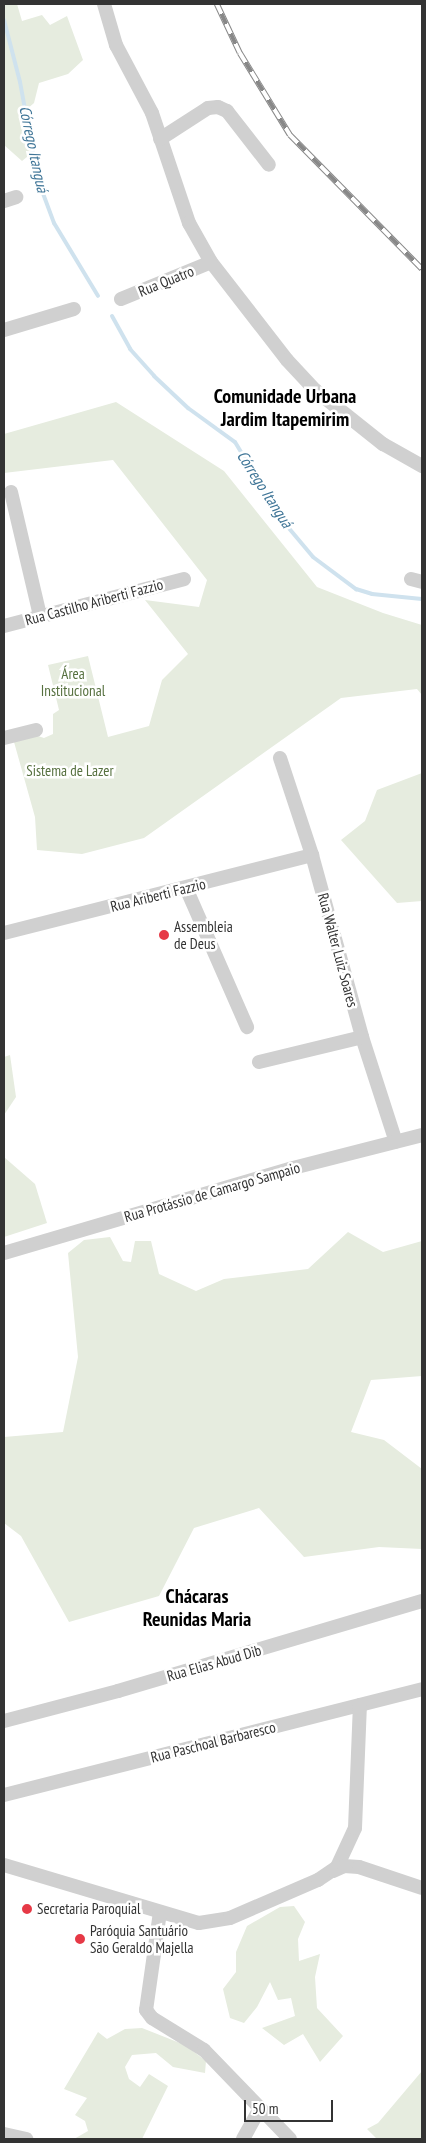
<!DOCTYPE html>
<meta charset="utf-8">
<style>
body{margin:0}
#map{position:relative;width:426px;height:2143px;overflow:hidden;background:#fff;font-family:"PT Sans Narrow",sans-serif}
div>[style]{position:absolute}
[style*='--x']{left:calc(var(--x)*1px);top:calc(var(--y)*1px);width:calc(var(--w)*1px);rotate:calc(var(--a)*1deg)}
.green>*{inset:0;background:#e6ecdf}
.stream>*{height:4px;margin:-2px;padding:0 2px;transform-origin:2px;border-radius:2px;background:#cfe2ee}
.minor>*{height:14px;margin:-7px;padding:0 7px;transform-origin:7px;border-radius:7px;background:#d0d0d0}
.rail>*{height:5.5px;margin-top:-2.75px;transform-origin:0;background:repeating-linear-gradient(90deg,#fff 0 11px,#888 0 22px);box-sizing:border-box;border-block:1px solid #888}
.dots>*{width:14px;height:14px;translate:-50% -50%;box-sizing:border-box;border:2px solid #fff;border-radius:50%}
span{translate:-50% -50%;white-space:nowrap;text-align:center;line-height:1.15;-webkit-text-stroke:5px #fff;paint-order:stroke}
.street-label{font-size:15px;color:#333}
.park-label{font-size:15px;color:#56703f}
.poi-label{font-size:15px;color:#333}
.left{translate:0 -50%;text-align:left}
.water-label{font-size:16px;color:#3f7597;font-style:italic}
.district-label{font-size:20px;color:#000;font-weight:700}
.frame{position:absolute;inset:0;border:5px solid #333;pointer-events:none}
.scale{position:absolute;left:244px;top:2100px;width:89px;height:22px;box-sizing:border-box;border:2px solid #333;border-top:0;padding-left:6px;font-size:15px;line-height:18px;white-space:nowrap;color:#333;-webkit-text-stroke:4px #fff;paint-order:stroke}
</style>
<div id="map">
<div class="green">
<div style="clip-path:polygon(4px 4px,17px 4px,22px 21px,42px 15px,50px 25px,67px 16px,83px 60px,68px 74px,39px 83px,34px 103px,26px 110px,33px 152px,22px 161px,4px 145px)"></div>
<div style="clip-path:polygon(116px 402px,224px 471px,317px 587px,383px 613px,422px 625px,422px 695px,417px 689px,341px 698px,144px 838px,82px 854px,37px 850px,35px 817px,14px 742px,35px 735px,44px 738px,53px 734px,53px 714px,59px 710px,48px 665px,88px 656px,108px 737px,149px 726px,162px 680px,188px 654px,145px 600px,199px 607px,207px 580px,113px 460px,4px 473px,4px 434px)"></div>
<div style="clip-path:polygon(422px 773px,422px 901px,397px 903px,341px 840px,365px 821px,377px 790px)"></div>
<div style="clip-path:polygon(10px 1055px,16px 1097px,4px 1115px,4px 1057px)"></div>
<div style="clip-path:polygon(4px 1157px,35px 1184px,47px 1223px,4px 1237px)"></div>
<div style="clip-path:polygon(348px 1232px,383px 1252px,422px 1241px,422px 1376px,371px 1380px,351px 1432px,384px 1440px,422px 1469px,422px 1549px,379px 1547px,304px 1557px,259px 1508px,194px 1528px,159px 1596px,69px 1622px,21px 1536px,4px 1523px,4px 1437px,63px 1432px,78px 1357px,68px 1253px,84px 1240px,110px 1237px,123px 1261px,131px 1262px,135px 1241px,151px 1241px,159px 1274px,196px 1291px,224px 1279px,308px 1269px)"></div>
<div style="clip-path:polygon(294px 1906px,305px 1922px,298px 1939px,299px 1961px,320px 1954px,315px 1977px,317px 2008px,343px 2036px,320px 2062px,303px 2034px,284px 2045px,262px 2028px,295px 2016px,291px 1998px,278px 2000px,270px 1982px,257px 2007px,244px 2023px,230px 2018px,223px 1989px,236px 1972px,236px 1952px,247px 1926px,280px 1907px)"></div>
<div style="clip-path:polygon(142px 2028px,185px 2045px,206px 2061px,205px 2073px,173px 2067px,156px 2053px,132px 2055px,125px 2067px,129px 2079px,140px 2087px,149px 2074px,168px 2086px,142px 2139px,74px 2139px,88px 2131px,85px 2121px,75px 2115px,87px 2098px,64px 2089px,98px 2032px,107px 2039px,125px 2029px)"></div>
<div style="clip-path:polygon(422px 2071px,422px 2139px,377px 2139px,367px 2129px,378px 2123px)"></div>
</div>
<div class="stream">
<div style="--x:4;--y:20;--w:64;--a:75.5"></div>
<div style="--x:20;--y:82;--w:100;--a:79.6"></div>
<div style="--x:38;--y:180;--w:46;--a:69.6"></div>
<div style="--x:54;--y:223;--w:85;--a:58.9"></div>
<div style="--x:112;--y:316;--w:38;--a:61"></div>
<div style="--x:130;--y:349;--w:36;--a:48"></div>
<div style="--x:154;--y:376;--w:47;--a:43.3"></div>
<div style="--x:188;--y:408;--w:58;--a:35.9"></div>
<div style="--x:235;--y:442;--w:91;--a:58.9"></div>
<div style="--x:282;--y:520;--w:48;--a:50"></div>
<div style="--x:313;--y:557;--w:54;--a:36.7"></div>
<div style="--x:356;--y:589;--w:17;--a:17"></div>
<div style="--x:372;--y:594;--w:50;--a:5.7"></div>
</div>
<div class="minor">
<div style="--x:104;--y:4;--w:43;--a:73.7"></div>
<div style="--x:116;--y:45;--w:77;--a:62.1"></div>
<div style="--x:152;--y:113;--w:116;--a:71.4"></div>
<div style="--x:189;--y:223;--w:45;--a:60.6"></div>
<div style="--x:211;--y:262;--w:124;--a:52.2"></div>
<div style="--x:287;--y:360;--w:41;--a:47"></div>
<div style="--x:315;--y:390;--w:87;--a:38.5"></div>
<div style="--x:383;--y:444;--w:45;--a:29.4"></div>
<div style="--x:160;--y:139;--w:57;--a:-32.9"></div>
<div style="--x:208;--y:108;--w:10;--a:-6"></div>
<div style="--x:218;--y:107;--w:10;--a:24"></div>
<div style="--x:227;--y:111;--w:68;--a:52.1"></div>
<div style="--x:4;--y:201;--w:13;--a:-18"></div>
<div style="--x:121;--y:299;--w:97;--a:-22.3"></div>
<div style="--x:4;--y:330;--w:73;--a:-16.7"></div>
<div style="--x:11;--y:492;--w:127;--a:76.8"></div>
<div style="--x:411;--y:579;--w:11;--a:15"></div>
<div style="--x:4;--y:626;--w:186;--a:-14.6"></div>
<div style="--x:4;--y:738;--w:33;--a:-14"></div>
<div style="--x:280;--y:758;--w:102;--a:71.7"></div>
<div style="--x:312;--y:855;--w:189;--a:74.6"></div>
<div style="--x:362;--y:1037;--w:110;--a:72.1"></div>
<div style="--x:186;--y:888;--w:152;--a:66.3"></div>
<div style="--x:4;--y:933;--w:318;--a:-14.2"></div>
<div style="--x:259;--y:1062;--w:106;--a:-13.6"></div>
<div style="--x:4;--y:1253;--w:301;--a:-16.4"></div>
<div style="--x:293;--y:1168;--w:133;--a:-14.3"></div>
<div style="--x:4;--y:1721;--w:118;--a:-14.7"></div>
<div style="--x:118;--y:1691;--w:317;--a:-16.5"></div>
<div style="--x:4;--y:1795;--w:431;--a:-14.2"></div>
<div style="--x:4;--y:1865;--w:203;--a:16.6"></div>
<div style="--x:199;--y:1923;--w:31;--a:-9"></div>
<div style="--x:230;--y:1918;--w:96;--a:-23.4"></div>
<div style="--x:318;--y:1880;--w:23;--a:-34"></div>
<div style="--x:337;--y:1867;--w:43;--a:-65.2"></div>
<div style="--x:355;--y:1828;--w:123;--a:-87.7"></div>
<div style="--x:333;--y:1871;--w:12;--a:-24"></div>
<div style="--x:344;--y:1866;--w:15;--a:4"></div>
<div style="--x:359;--y:1867;--w:66;--a:18.4"></div>
<div style="--x:160;--y:1912;--w:99;--a:98.1"></div>
<div style="--x:146;--y:2010;--w:10;--a:53"></div>
<div style="--x:152;--y:2018;--w:61;--a:31.6"></div>
<div style="--x:204;--y:2050;--w:124;--a:46"></div>
<div style="--x:4;--y:2134;--w:23;--a:13"></div>
<div style="--x:243;--y:2139;--w:35;--a:-61"></div>
</div>
<div class="rail">
<div style="--x:217;--y:4;--w:54;--a:64.9"></div>
<div style="--x:240;--y:53;--w:96;--a:58.6"></div>
<div style="--x:290;--y:135;--w:188;--a:45.4"></div>
</div>
<div class="dots">
<div style="left:164px;top:935px;background:#e63946"></div>
<div style="left:27px;top:1909px;background:#e63946"></div>
<div style="left:80px;top:1939px;background:#e63946"></div>
</div>
<div class="street-label">
<span style="left:166px;top:281px;rotate:-22deg">Rua Quatro</span>
<span style="left:94px;top:602px;rotate:-15deg">Rua Castilho Ariberti Fazzio</span>
<span style="left:158px;top:895px;rotate:-14deg">Rua Ariberti Fazzio</span>
<span style="left:338px;top:950px;rotate:75deg">Rua Walter Luiz Soares</span>
<span style="left:212px;top:1192px;rotate:-16deg">Rua Protássio de Camargo Sampaio</span>
<span style="left:214px;top:1663px;rotate:-16deg">Rua Elias Abud Dib</span>
<span style="left:213px;top:1742px;rotate:-14deg">Rua Paschoal Barbaresco</span>
</div>
<div class="park-label">
<span style="left:73px;top:682px">Área<br>Institucional</span>
<span style="left:70px;top:771px">Sistema de Lazer</span>
</div>
<div class="poi-label">
<span class="left" style="left:174px;top:935px">Assembleia<br>de Deus</span>
<span class="left" style="left:37px;top:1909px">Secretaria Paroquial</span>
<span class="left" style="left:90px;top:1939px">Paróquia Santuário<br>São Geraldo Majella</span>
</div>
<div class="water-label">
<span style="left:34px;top:149px;rotate:78deg">Córrego Itanguá</span>
<span style="left:265px;top:489px;rotate:57deg">Córrego Itanguá</span>
</div>
<div class="district-label">
<span style="left:285px;top:408px">Comunidade Urbana<br>Jardim Itapemirim</span>
<span style="left:197px;top:1608px">Chácaras<br>Reunidas Maria</span>
</div>
<div class="frame"></div>
<div class="scale">50 m</div>
</div>
